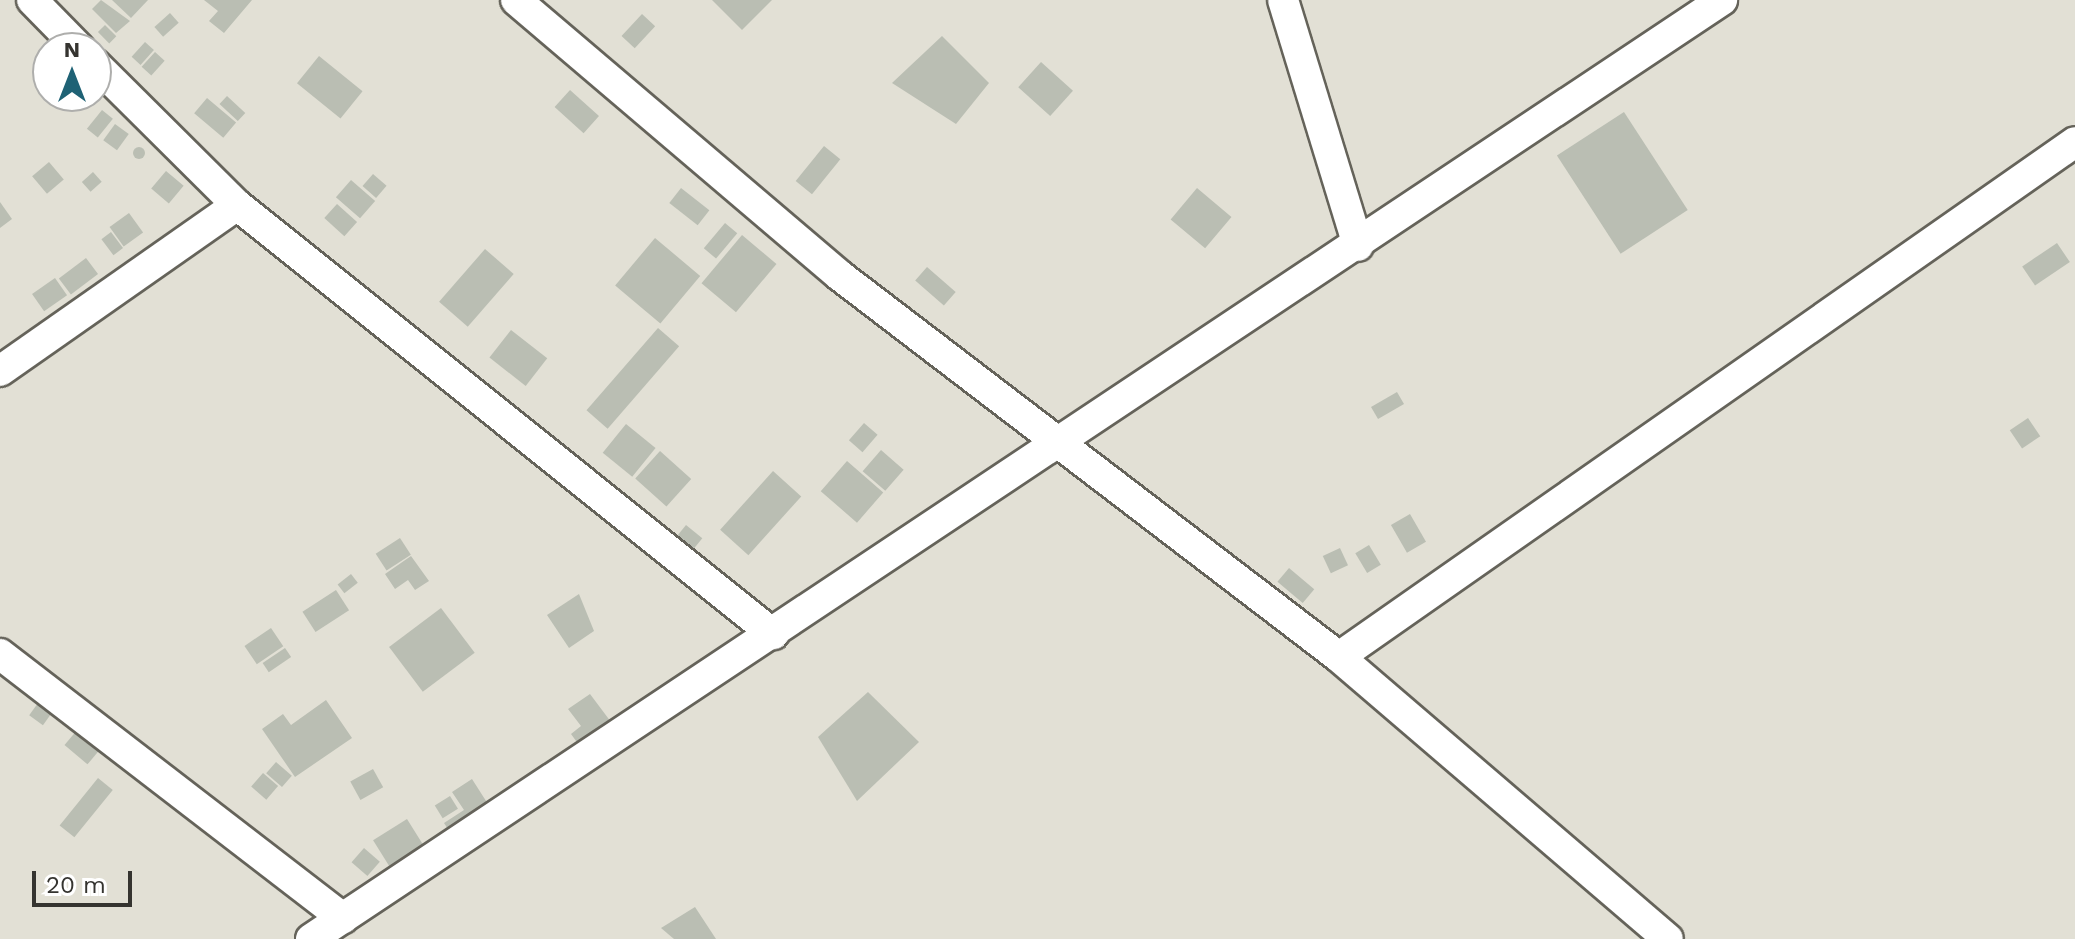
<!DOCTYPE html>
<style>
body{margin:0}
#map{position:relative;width:2075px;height:939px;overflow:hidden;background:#e2e0d5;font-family:"Work Sans",sans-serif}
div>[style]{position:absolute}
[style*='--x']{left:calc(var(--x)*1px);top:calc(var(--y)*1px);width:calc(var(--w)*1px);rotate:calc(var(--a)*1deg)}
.building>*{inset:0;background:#babeb3;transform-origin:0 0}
.round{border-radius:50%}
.roads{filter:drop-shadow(2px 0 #65635a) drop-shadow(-2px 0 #65635a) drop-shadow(0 2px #65635a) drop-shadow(0 -2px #65635a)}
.street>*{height:30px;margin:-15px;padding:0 15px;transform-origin:15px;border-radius:15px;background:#fff}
span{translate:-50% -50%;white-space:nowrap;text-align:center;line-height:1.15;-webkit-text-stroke:6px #fff;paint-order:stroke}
.north{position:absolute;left:32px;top:32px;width:80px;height:80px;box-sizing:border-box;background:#fff;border:2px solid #aeaeac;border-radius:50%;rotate:0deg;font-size:22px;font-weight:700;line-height:32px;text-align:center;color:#353430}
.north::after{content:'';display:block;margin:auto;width:28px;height:36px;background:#1f6275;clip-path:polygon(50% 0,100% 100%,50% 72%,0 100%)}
.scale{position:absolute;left:32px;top:871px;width:100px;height:36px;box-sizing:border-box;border:4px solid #353430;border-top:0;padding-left:10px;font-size:24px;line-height:28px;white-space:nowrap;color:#353430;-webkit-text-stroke:6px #fff;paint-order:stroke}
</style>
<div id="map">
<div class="building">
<div style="clip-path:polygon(101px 0,130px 21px,116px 33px,92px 9px)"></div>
<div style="clip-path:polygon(112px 0,148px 0,131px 18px)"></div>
<div style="clip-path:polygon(204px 0,252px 0,224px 33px,209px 21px,218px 11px)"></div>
<div style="clip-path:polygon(712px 0,772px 0,742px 30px)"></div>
<div style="left:170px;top:13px;width:13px;height:21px;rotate:48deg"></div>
<div style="left:642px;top:14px;width:18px;height:30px;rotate:43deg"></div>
<div style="left:105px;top:25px;width:16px;height:10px;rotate:45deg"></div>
<div style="clip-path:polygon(942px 36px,989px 83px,956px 124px,892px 83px)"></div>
<div style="left:145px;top:42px;width:12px;height:20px;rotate:42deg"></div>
<div style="left:155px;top:52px;width:13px;height:20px;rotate:42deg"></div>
<div style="left:319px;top:56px;width:56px;height:35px;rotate:39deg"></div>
<div style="left:1041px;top:62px;width:43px;height:34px;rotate:42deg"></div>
<div style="left:570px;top:90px;width:39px;height:23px;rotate:42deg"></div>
<div style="left:227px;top:96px;width:25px;height:11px;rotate:43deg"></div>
<div style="left:207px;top:98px;width:38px;height:20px;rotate:40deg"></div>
<div style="left:102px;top:110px;width:14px;height:24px;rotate:39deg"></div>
<div style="left:1624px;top:112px;width:117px;height:80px;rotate:57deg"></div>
<div style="left:115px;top:124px;width:17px;height:20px;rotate:36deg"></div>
<div style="left:824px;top:146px;width:21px;height:45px;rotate:39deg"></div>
<div class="round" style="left:133px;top:147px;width:12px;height:12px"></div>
<div style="left:49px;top:162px;width:23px;height:22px;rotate:50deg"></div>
<div style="left:166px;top:171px;width:23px;height:23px;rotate:40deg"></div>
<div style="left:93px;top:172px;width:13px;height:15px;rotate:48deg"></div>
<div style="left:373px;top:174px;width:18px;height:16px;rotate:41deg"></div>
<div style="left:351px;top:180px;width:32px;height:23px;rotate:41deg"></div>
<div style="left:681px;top:188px;width:36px;height:19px;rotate:38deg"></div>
<div style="left:1197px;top:188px;width:45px;height:41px;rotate:40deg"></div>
<div style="clip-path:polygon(0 202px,12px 219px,0 228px)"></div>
<div style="left:337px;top:204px;width:27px;height:19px;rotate:42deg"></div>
<div style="left:129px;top:213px;width:24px;height:24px;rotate:54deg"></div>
<div style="left:725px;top:223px;width:16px;height:33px;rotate:40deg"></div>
<div style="left:111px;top:232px;width:20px;height:12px;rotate:53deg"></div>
<div style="left:742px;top:235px;width:45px;height:63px;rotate:40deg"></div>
<div style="left:655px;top:238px;width:59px;height:62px;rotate:40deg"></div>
<div style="left:2057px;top:243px;width:23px;height:42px;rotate:56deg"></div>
<div style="left:485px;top:249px;width:38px;height:70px;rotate:41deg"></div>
<div style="left:86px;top:258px;width:20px;height:34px;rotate:53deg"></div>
<div style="left:927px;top:267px;width:38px;height:18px;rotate:41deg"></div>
<div style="left:55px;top:278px;width:21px;height:28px;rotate:55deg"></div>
<div style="left:658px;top:328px;width:28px;height:109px;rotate:41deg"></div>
<div style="left:511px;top:330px;width:46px;height:35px;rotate:38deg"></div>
<div style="left:1397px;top:392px;width:14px;height:30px;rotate:60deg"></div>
<div style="left:2028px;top:418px;width:22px;height:22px;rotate:56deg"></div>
<div style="left:864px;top:423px;width:18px;height:23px;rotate:41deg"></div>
<div style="left:626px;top:424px;width:38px;height:37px;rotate:39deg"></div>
<div style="left:881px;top:450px;width:30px;height:28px;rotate:41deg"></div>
<div style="left:660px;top:451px;width:42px;height:37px;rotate:42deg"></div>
<div style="left:847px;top:461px;width:48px;height:40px;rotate:41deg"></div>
<div style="left:773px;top:471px;width:38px;height:79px;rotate:42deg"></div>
<div style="left:1410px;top:514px;width:32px;height:22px;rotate:60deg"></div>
<div style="left:686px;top:525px;width:21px;height:21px;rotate:39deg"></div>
<div style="left:400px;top:538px;width:20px;height:29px;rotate:57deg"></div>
<div style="left:1369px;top:545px;width:23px;height:16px;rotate:59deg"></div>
<div style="left:1340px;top:548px;width:19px;height:19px;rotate:65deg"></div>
<div style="clip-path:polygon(411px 556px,429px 581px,415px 590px,408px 580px,395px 589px,385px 574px)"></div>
<div style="left:1289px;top:568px;width:33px;height:18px;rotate:40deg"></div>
<div style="left:351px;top:574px;width:11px;height:17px;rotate:52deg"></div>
<div style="left:336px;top:590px;width:24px;height:40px;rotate:57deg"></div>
<div style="clip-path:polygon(579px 594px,594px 631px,569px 648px,547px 615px)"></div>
<div style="left:441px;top:608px;width:56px;height:65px;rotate:53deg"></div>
<div style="left:271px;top:628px;width:22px;height:32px;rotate:56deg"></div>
<div style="left:285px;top:648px;width:11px;height:27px;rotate:56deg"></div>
<div style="clip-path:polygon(868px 692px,919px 742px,857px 801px,818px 737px)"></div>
<div style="clip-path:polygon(590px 694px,611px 722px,579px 745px,571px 734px,581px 726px,568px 709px)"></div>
<div style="clip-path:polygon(326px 700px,352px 738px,295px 777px,262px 729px,283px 714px,291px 725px)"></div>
<div style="left:38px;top:703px;width:17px;height:15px;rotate:36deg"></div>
<div style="left:78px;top:729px;width:30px;height:21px;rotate:40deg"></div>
<div style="left:276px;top:762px;width:21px;height:15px;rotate:41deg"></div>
<div style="left:373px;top:769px;width:21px;height:26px;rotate:61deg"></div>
<div style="left:263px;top:773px;width:20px;height:18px;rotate:41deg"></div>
<div style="left:98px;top:778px;width:19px;height:61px;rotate:39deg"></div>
<div style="clip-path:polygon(472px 779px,495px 815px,455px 840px,444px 823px,464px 810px,452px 792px)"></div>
<div style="left:450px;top:796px;width:15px;height:18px;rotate:58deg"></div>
<div style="left:407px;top:819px;width:39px;height:40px;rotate:58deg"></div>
<div style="left:364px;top:848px;width:21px;height:19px;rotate:41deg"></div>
<div style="clip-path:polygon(695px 907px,716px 939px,674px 939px,661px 928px)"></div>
</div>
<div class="roads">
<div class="street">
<div style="--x:32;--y:0;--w:67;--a:45.6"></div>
<div style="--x:516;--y:0;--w:424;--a:40.4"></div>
<div style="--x:839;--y:275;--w:629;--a:37.38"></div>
<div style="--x:1339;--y:657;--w:433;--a:40.6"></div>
<div style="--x:1283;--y:0;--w:257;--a:73"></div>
<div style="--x:96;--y:65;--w:199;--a:44.8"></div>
<div style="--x:237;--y:205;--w:687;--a:38.67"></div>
<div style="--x:0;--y:371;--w:289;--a:-35"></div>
<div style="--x:0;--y:654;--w:433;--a:37.6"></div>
<div style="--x:1339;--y:657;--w:898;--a:-34.98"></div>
<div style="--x:311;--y:939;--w:1695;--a:-33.64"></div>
</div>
</div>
<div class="north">N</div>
<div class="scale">20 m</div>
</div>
